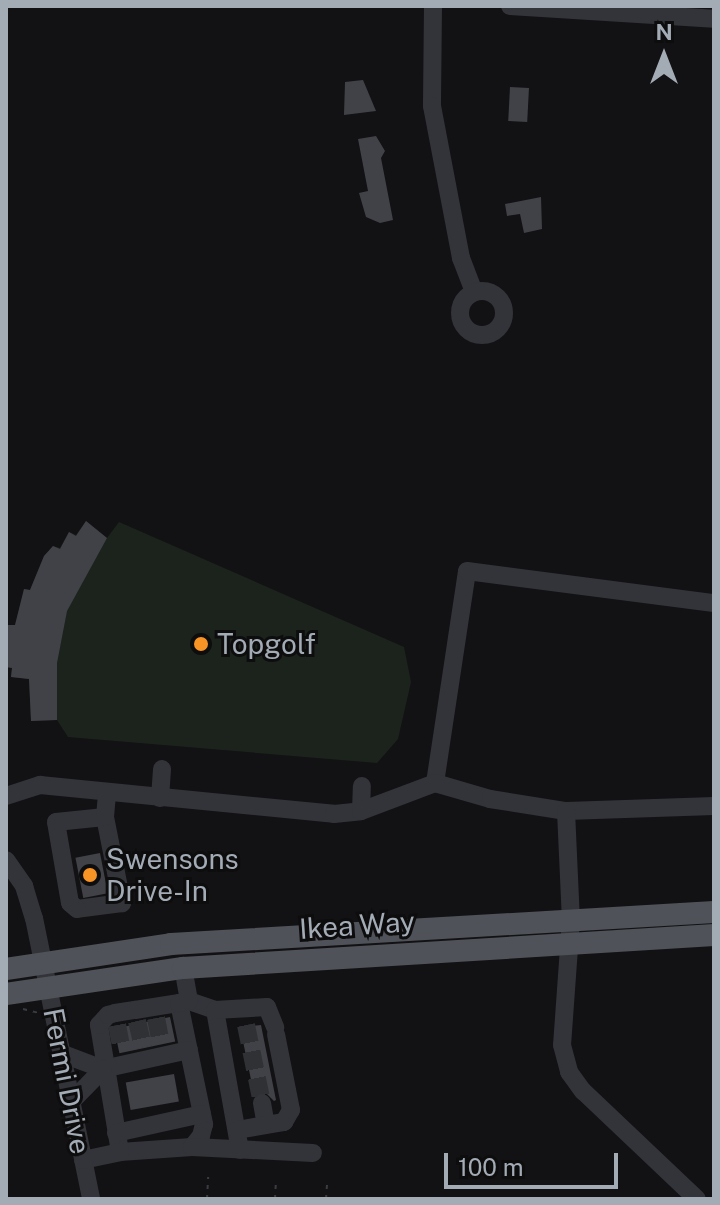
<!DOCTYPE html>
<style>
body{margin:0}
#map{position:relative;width:720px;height:1205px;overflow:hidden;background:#121214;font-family:"Public Sans",sans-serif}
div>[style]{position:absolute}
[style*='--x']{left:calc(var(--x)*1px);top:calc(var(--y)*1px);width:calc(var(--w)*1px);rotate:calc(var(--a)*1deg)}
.green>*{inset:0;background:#1c231c}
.building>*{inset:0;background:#414247;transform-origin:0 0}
.minor-tunnel>*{height:18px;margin-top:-9px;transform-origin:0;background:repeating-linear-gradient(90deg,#2f3134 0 18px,transparent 0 27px)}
.path>*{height:2px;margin-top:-1px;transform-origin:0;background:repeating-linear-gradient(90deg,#393c40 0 4px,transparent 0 10px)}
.minor>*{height:18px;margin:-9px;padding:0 9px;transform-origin:9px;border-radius:9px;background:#333439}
.minor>.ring{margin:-9px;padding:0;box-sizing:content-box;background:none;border:18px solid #333439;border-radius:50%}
.major>*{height:22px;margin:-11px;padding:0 11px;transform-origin:11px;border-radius:11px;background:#4f5258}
.dots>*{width:22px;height:22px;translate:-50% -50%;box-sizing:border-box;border:4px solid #0d0d0e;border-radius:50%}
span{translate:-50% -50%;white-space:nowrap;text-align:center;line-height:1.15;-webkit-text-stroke:6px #0d0d0e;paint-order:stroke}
.poi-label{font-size:28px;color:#a3abb5}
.left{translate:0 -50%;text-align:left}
.street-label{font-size:28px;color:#a3abb5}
.frame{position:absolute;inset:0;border:8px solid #a3abb5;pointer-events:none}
.north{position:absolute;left:624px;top:16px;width:80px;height:80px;-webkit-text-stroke:6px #0d0d0e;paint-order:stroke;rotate:0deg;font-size:22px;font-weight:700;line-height:32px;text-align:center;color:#a3abb5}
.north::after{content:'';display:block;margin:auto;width:28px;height:36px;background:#a3abb5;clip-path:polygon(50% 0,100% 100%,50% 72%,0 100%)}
.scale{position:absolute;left:444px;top:1153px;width:174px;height:36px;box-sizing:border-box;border:4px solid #a3abb5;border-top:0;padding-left:10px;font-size:24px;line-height:28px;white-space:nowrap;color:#a3abb5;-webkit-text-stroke:6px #0d0d0e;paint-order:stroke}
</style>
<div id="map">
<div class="green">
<div style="clip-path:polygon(86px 521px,107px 538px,119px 522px,404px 647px,411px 682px,398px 739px,377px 763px,68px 737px,57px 720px,31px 721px,29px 679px,11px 677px,12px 668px,6px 667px,7px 625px,15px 625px,24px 589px,30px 590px,44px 556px,53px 546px,60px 548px,69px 532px,76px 535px)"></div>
</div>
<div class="building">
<div style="clip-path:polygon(363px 80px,376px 111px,344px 115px,345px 82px)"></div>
<div style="left:510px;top:87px;width:19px;height:34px;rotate:3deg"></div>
<div style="clip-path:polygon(376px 136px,385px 151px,381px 158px,393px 220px,380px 223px,366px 217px,359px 193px,368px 191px,358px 139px)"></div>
<div style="clip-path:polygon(541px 197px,542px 229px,524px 233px,520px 214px,507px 216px,505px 204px)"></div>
<div style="clip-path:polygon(86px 521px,107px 538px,67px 611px,57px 663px,57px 720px,31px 721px,29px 679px,11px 677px,12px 668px,6px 667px,8px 625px,15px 625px,24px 589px,30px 590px,44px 556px,53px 546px,60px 549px,69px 532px,76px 536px)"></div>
<div style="left:100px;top:853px;width:41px;height:25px;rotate:79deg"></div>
<div style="left:170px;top:1017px;width:25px;height:57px;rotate:78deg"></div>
<div style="clip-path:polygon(261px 1025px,276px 1100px,274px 1101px,265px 1092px,254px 1094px,240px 1027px)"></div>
<div style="left:174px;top:1074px;width:28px;height:49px;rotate:80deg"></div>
</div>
<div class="minor-tunnel">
<div style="--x:156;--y:1018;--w:25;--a:79"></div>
<div style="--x:137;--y:1021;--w:27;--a:77"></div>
<div style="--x:117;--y:1025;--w:26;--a:79"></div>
<div style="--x:246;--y:1025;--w:80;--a:78.4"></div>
</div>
<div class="path">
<div style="--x:23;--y:1009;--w:16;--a:14"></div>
<div style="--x:207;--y:1199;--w:22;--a:-87"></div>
<div style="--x:275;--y:1199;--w:18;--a:-87"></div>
<div style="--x:326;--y:1199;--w:15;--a:-86"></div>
</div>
<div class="minor">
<div style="--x:433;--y:6;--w:100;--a:90.6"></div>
<div style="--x:432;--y:106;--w:155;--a:79.2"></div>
<div style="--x:461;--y:258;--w:36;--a:69"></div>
<div style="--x:510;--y:6;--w:204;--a:3.6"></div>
<div class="ring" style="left:460px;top:291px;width:26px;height:26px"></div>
<div style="--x:435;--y:783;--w:214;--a:-81.4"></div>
<div style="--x:467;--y:571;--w:249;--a:7.4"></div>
<div style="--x:6;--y:796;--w:36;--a:-18"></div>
<div style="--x:40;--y:785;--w:295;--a:5.6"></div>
<div style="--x:334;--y:814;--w:27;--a:-6"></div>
<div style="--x:361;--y:811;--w:25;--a:-88"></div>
<div style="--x:160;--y:798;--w:29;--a:-86"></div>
<div style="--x:361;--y:811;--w:79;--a:-20.7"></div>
<div style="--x:435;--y:783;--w:57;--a:16.2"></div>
<div style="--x:490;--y:799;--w:77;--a:9"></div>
<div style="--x:566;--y:811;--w:148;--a:-1.9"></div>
<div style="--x:566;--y:811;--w:109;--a:87.4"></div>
<div style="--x:571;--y:920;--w:125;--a:94.1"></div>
<div style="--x:562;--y:1045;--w:28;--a:75"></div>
<div style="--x:569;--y:1072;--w:24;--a:54"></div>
<div style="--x:583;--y:1091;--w:157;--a:43.5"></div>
<div style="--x:105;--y:817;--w:88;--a:78.8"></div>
<div style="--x:122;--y:903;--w:45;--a:172.4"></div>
<div style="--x:77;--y:909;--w:9;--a:-139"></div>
<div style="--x:70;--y:903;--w:82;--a:-99.8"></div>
<div style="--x:56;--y:822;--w:49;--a:-5.8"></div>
<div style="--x:105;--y:817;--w:24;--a:-85"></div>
<div style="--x:6;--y:860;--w:32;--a:55"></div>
<div style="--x:24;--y:886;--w:34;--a:73"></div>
<div style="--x:34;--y:918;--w:287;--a:78.5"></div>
<div style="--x:189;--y:1001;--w:28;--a:19"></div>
<div style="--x:215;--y:1010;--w:142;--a:79.9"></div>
<div style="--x:179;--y:1003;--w:124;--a:78.3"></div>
<div style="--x:204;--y:1124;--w:12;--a:104"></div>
<div style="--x:201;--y:1136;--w:14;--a:129"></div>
<div style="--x:192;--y:1147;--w:72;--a:176"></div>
<div style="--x:120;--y:1152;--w:129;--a:-99.4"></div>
<div style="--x:99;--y:1025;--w:13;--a:-48"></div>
<div style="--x:108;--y:1015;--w:7;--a:-16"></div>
<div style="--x:115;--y:1013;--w:20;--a:-9"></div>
<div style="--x:135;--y:1010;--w:45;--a:-9"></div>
<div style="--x:179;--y:1003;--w:10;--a:-11"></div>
<div style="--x:189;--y:1001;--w:34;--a:-100"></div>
<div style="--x:215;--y:1010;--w:52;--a:-3.3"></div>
<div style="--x:267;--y:1007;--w:22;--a:68"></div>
<div style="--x:63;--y:1054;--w:43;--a:20.6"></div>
<div style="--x:103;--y:1069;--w:88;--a:-12.5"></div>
<div style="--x:71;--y:1102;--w:46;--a:-45.9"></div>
<div style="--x:262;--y:1103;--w:22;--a:80"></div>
<div style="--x:237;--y:1130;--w:48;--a:-9.7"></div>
<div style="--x:284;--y:1122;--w:14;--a:-60"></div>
<div style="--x:291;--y:1110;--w:77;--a:-101.2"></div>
<div style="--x:116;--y:1133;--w:88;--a:-12.5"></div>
<div style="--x:192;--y:1147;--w:121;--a:2.8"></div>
<div style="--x:83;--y:1160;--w:38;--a:-12"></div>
</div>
<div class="major">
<div style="--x:6;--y:969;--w:167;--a:-8.6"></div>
<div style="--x:171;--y:944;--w:544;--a:-3.37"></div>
<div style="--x:6;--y:994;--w:179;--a:-8.4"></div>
<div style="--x:183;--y:968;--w:532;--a:-3.56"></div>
</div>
<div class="dots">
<div style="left:201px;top:644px;background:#f89425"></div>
<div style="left:90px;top:875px;background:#f89425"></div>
</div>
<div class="poi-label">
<span class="left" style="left:217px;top:644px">Topgolf</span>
<span class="left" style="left:106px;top:875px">Swensons<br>Drive-In</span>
</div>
<div class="street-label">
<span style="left:357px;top:925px;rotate:-4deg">Ikea Way</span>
<span style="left:67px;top:1081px;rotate:79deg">Fermi Drive</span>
</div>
<div class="frame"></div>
<div class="north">N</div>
<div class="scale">100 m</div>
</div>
